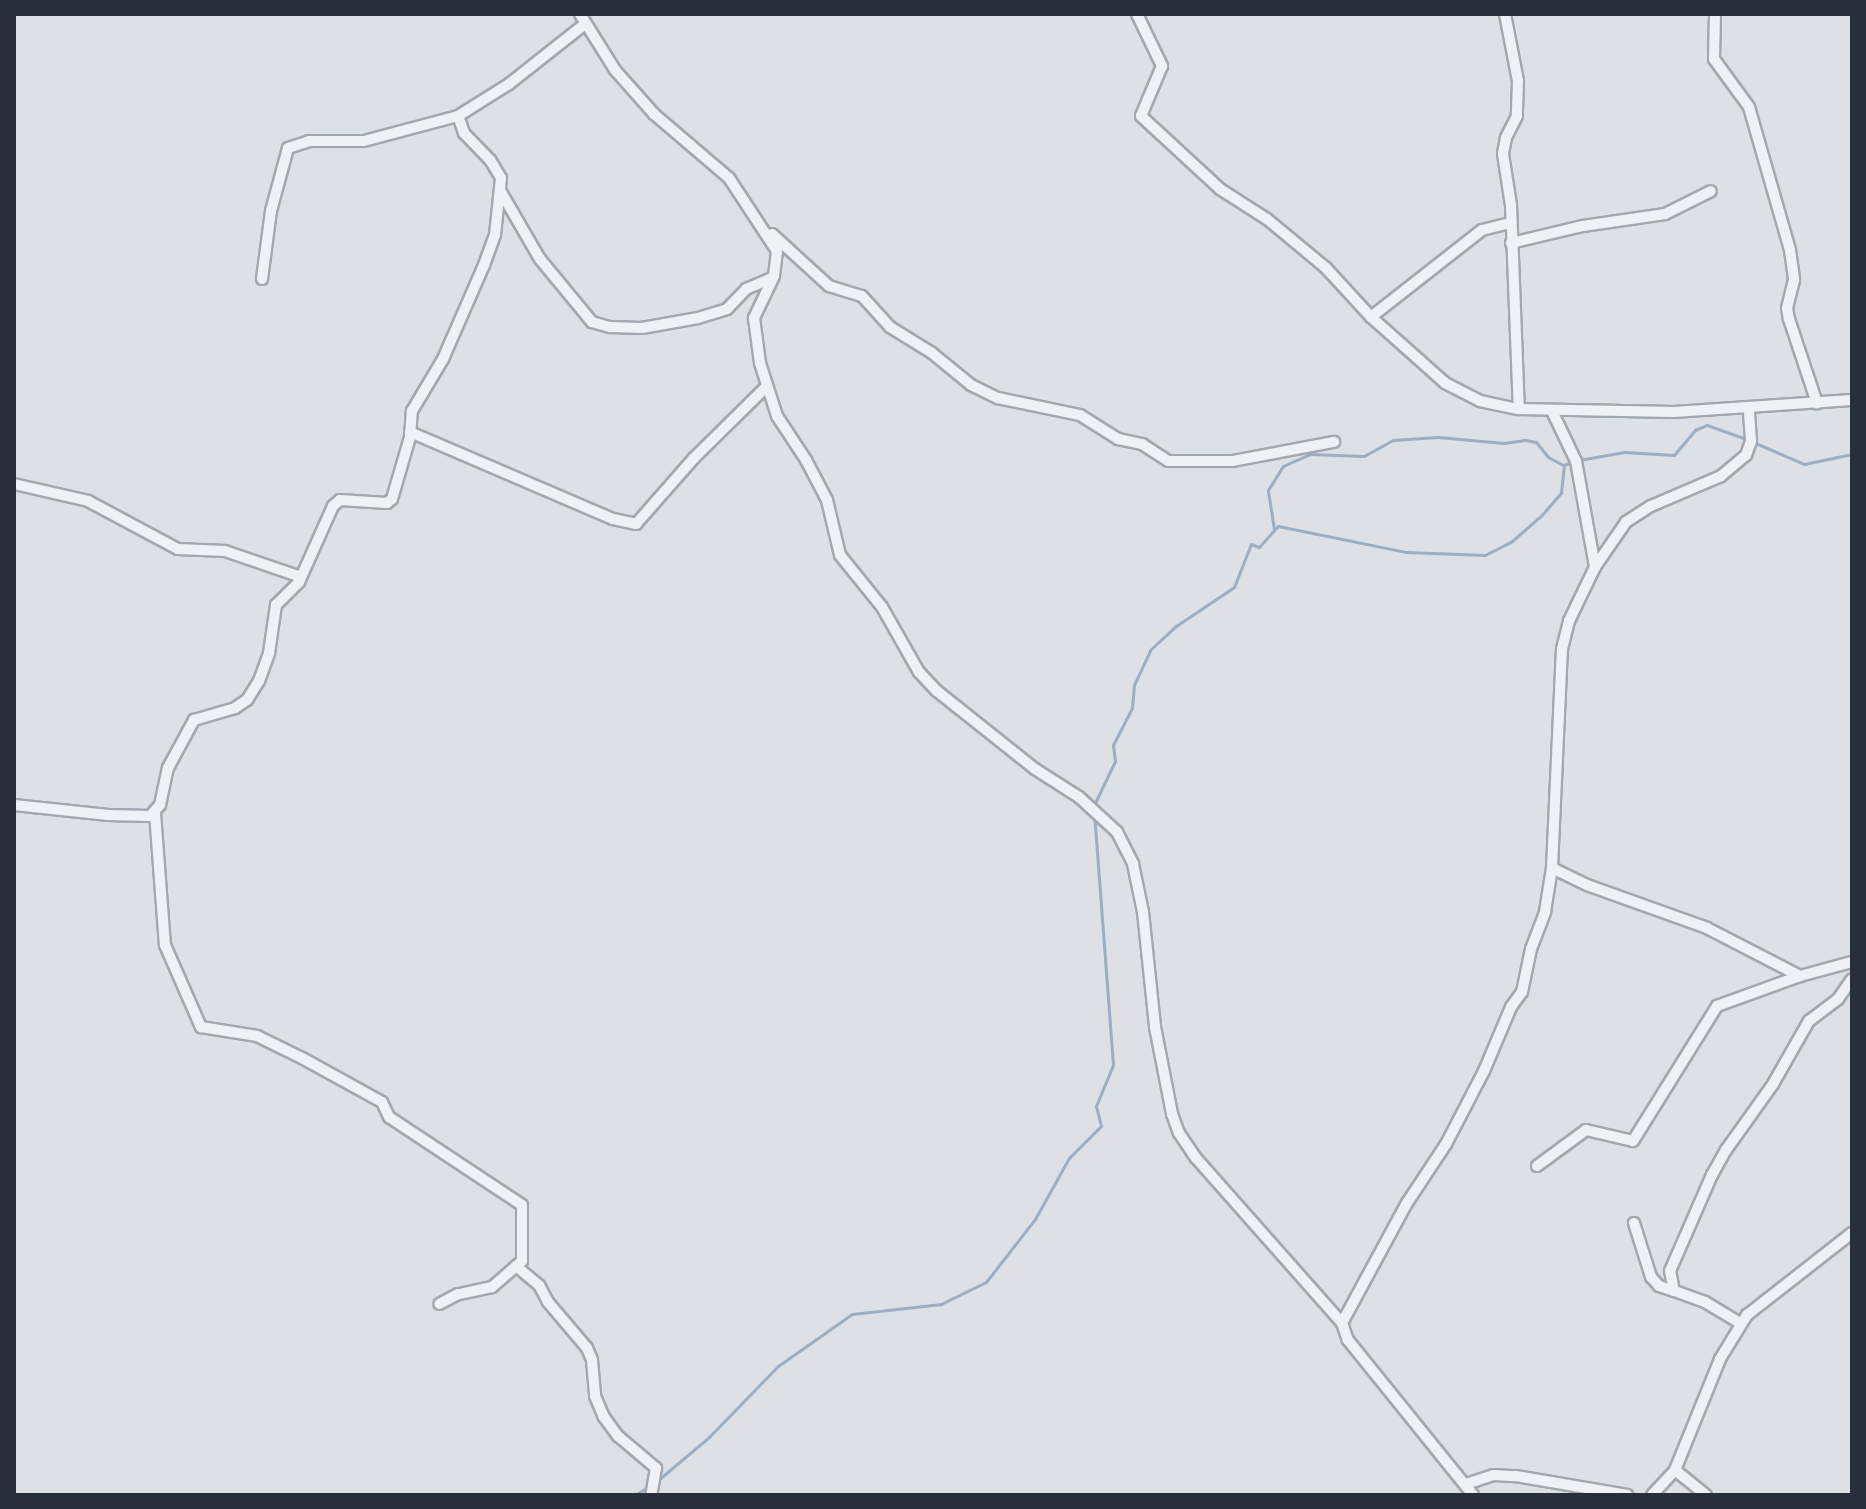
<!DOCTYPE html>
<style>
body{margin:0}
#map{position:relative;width:1866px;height:1509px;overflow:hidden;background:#dde1e6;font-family:Signika,sans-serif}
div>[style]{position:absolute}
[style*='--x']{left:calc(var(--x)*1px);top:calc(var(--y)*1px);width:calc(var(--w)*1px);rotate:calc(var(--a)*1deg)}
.stream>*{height:3px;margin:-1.5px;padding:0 1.5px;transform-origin:1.5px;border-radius:1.5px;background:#9baec3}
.roads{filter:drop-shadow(2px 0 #a3a8af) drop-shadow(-2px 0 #a3a8af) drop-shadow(0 2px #a3a8af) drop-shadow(0 -2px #a3a8af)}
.minor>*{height:10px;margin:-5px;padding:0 5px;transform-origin:5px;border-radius:5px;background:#f0f1f5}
span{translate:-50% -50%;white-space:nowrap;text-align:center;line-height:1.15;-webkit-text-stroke:8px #eceff4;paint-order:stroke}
.frame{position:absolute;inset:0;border:16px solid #282f3b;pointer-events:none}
</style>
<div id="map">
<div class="stream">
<div style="--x:1753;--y:442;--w:56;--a:23.3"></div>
<div style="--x:1804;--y:464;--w:49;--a:-11.8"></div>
<div style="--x:1579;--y:460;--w:46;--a:-10.1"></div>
<div style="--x:1624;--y:452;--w:50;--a:3.4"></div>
<div style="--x:1674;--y:455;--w:33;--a:-50"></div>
<div style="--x:1695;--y:430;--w:13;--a:-23"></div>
<div style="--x:1707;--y:425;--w:41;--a:19.7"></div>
<div style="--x:1274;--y:529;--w:39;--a:-99"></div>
<div style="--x:1268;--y:490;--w:28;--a:-58"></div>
<div style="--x:1283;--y:466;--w:30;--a:-24"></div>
<div style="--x:1310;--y:454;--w:54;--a:2.1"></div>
<div style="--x:1364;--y:456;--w:33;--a:-29"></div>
<div style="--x:1393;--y:440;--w:45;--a:-3.8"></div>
<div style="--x:1438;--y:437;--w:66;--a:5.2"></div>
<div style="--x:1504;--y:443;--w:21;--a:-8"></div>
<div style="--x:1525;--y:440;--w:11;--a:10"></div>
<div style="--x:1536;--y:442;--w:19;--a:51"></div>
<div style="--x:1548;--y:457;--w:17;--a:28"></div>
<div style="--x:1093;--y:807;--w:51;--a:-64.4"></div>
<div style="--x:1115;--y:761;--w:16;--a:-97"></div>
<div style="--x:1113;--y:745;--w:42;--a:-62.8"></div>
<div style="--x:1132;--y:708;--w:23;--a:-85"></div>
<div style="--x:1134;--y:685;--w:38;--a:-65"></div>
<div style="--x:1150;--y:650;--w:35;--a:-43"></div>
<div style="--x:1176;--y:626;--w:70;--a:-33.9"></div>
<div style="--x:1234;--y:587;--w:46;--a:-68.4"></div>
<div style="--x:1251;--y:544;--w:9;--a:21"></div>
<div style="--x:1259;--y:547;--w:28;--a:-48"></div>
<div style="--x:1278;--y:526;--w:131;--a:11.5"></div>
<div style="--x:1406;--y:552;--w:79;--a:2.2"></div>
<div style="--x:1485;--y:555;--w:30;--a:-27"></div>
<div style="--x:1512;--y:541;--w:37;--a:-41"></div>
<div style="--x:1540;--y:517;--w:32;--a:-49"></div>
<div style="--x:1561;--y:493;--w:28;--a:-84"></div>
<div style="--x:1564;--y:465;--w:8;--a:-23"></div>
<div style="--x:658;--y:1480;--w:67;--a:-40.1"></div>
<div style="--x:709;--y:1437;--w:99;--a:-45.8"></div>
<div style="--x:778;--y:1366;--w:90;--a:-35.1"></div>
<div style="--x:852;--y:1314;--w:90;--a:-6.4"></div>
<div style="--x:941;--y:1304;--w:50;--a:-26.1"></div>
<div style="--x:986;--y:1282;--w:80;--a:-52.1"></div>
<div style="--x:1035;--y:1219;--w:70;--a:-60.9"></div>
<div style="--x:1069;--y:1158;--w:45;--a:-45"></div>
<div style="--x:1101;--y:1126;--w:21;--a:-104"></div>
<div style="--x:1096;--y:1106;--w:44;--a:-67.5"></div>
<div style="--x:1113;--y:1065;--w:251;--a:-94.3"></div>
<div style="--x:635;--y:1495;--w:15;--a:-32"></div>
</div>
<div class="roads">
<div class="minor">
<div style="--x:580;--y:14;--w:66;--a:58"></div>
<div style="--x:615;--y:70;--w:59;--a:48.4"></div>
<div style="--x:654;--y:114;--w:99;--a:40.5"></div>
<div style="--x:729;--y:178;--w:87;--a:56.7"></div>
<div style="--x:777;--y:251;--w:25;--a:97"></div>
<div style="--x:774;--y:276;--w:47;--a:115.5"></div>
<div style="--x:754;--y:318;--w:45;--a:82.4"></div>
<div style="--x:760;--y:363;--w:56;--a:72.2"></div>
<div style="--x:777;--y:416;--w:53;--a:56.6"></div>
<div style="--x:806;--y:460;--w:45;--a:62.3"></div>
<div style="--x:827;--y:500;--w:57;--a:76.7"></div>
<div style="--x:840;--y:555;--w:67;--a:51.1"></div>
<div style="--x:882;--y:607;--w:75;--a:60.4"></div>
<div style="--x:919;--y:672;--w:26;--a:47"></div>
<div style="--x:937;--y:691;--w:125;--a:38.5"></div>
<div style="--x:1035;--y:769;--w:52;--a:32.5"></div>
<div style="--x:1079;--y:797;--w:52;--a:42.6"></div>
<div style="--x:1117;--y:832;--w:36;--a:63"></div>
<div style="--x:1133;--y:864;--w:49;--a:78.2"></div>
<div style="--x:1143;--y:912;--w:116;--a:84"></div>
<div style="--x:1155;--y:1027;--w:89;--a:78.9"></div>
<div style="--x:1172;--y:1114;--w:20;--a:70"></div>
<div style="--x:1179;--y:1133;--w:30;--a:56"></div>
<div style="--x:1196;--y:1158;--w:220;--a:48.5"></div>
<div style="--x:1342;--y:1323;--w:18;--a:71"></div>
<div style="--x:1348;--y:1340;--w:199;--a:51.1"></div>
<div style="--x:1137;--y:14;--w:58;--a:64.3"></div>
<div style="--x:1162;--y:66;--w:54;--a:112.8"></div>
<div style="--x:1141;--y:116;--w:108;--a:42.7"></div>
<div style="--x:1220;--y:189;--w:56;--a:32.6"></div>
<div style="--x:1267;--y:219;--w:77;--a:39.7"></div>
<div style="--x:1326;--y:268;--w:67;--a:47.4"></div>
<div style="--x:1371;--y:317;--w:99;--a:41.7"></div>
<div style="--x:1445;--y:383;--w:39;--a:27"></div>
<div style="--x:1480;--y:401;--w:40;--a:12"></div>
<div style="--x:1519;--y:409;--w:155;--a:1.1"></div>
<div style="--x:1674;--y:412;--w:178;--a:-3.9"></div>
<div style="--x:1505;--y:14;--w:68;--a:79"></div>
<div style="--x:1518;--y:81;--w:35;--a:92"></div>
<div style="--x:1517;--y:116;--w:25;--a:117"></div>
<div style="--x:1506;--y:138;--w:16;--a:101"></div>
<div style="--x:1503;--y:154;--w:52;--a:81.1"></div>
<div style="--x:1511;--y:205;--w:204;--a:87.8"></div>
<div style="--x:1715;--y:14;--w:45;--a:91.3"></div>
<div style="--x:1714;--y:59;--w:59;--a:53.9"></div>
<div style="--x:1749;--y:107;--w:149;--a:74"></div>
<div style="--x:1790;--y:250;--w:30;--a:82"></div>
<div style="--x:1794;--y:280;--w:29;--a:104"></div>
<div style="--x:1787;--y:308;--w:11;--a:80"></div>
<div style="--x:1789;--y:319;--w:89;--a:71.6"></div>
<div style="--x:501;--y:192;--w:78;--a:59.8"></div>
<div style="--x:540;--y:259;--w:82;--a:50.5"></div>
<div style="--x:592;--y:322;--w:19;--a:16"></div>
<div style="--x:610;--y:327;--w:32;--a:2"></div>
<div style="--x:642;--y:328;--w:57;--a:-10.1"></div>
<div style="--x:698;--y:318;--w:30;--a:-17"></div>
<div style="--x:727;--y:309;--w:28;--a:-46"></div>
<div style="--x:746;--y:289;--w:28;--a:-23"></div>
<div style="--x:772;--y:234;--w:77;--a:42.4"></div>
<div style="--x:829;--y:286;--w:34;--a:17"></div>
<div style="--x:862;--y:296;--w:42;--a:47.9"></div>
<div style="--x:890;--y:327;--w:49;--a:31.8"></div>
<div style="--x:932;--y:353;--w:50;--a:39.4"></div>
<div style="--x:971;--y:385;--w:30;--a:26"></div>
<div style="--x:998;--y:398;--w:84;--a:11.7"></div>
<div style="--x:1080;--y:415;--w:45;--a:32.3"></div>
<div style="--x:1118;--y:439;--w:25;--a:12"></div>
<div style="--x:1142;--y:444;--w:31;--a:33"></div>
<div style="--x:1168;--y:461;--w:65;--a:0"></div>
<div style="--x:1233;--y:461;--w:103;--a:-10.7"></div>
<div style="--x:1511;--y:243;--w:74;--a:-13.3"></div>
<div style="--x:1583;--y:226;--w:83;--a:-8.3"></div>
<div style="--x:1665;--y:214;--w:51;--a:-26.6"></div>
<div style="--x:262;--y:279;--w:69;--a:-82.5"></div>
<div style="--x:271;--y:211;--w:65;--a:-74.9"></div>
<div style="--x:288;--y:148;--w:22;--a:-18"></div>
<div style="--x:309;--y:141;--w:55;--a:0"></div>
<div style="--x:364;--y:141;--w:97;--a:-14.9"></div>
<div style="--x:1371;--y:317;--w:141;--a:-38.1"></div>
<div style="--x:1482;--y:230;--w:30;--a:-14"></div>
<div style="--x:1552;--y:411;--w:55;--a:64.4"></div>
<div style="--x:1576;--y:461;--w:108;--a:79.8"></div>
<div style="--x:410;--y:432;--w:221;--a:23.2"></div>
<div style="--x:613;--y:519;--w:24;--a:12"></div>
<div style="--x:636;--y:524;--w:88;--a:-48.7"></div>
<div style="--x:694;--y:458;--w:101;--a:-44.6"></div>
<div style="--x:14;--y:484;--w:76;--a:12.9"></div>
<div style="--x:88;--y:501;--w:102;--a:28.1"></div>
<div style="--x:178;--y:549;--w:47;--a:2.4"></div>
<div style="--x:225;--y:551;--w:80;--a:18.9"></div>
<div style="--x:14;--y:805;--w:95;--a:6.1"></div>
<div style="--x:108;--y:815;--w:42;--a:1.4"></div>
<div style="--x:150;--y:816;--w:15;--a:-48"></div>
<div style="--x:160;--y:805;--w:38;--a:-78"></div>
<div style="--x:168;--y:768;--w:55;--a:-61.6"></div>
<div style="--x:194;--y:720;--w:43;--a:-16.3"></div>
<div style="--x:235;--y:708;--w:14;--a:-34"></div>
<div style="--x:247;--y:700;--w:22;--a:-58"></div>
<div style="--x:259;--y:681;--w:30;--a:-70"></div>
<div style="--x:269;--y:653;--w:49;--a:-81.7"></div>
<div style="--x:276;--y:605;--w:33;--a:-45"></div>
<div style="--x:299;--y:582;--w:83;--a:-65.9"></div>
<div style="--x:333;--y:506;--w:9;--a:-41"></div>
<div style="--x:340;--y:500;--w:47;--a:3.7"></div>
<div style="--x:387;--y:503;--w:6;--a:-39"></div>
<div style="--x:392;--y:499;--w:65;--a:-73.8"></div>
<div style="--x:410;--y:437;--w:26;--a:-86"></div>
<div style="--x:412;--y:411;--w:61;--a:-59.2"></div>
<div style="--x:443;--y:359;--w:103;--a:-66.4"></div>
<div style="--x:484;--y:265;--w:32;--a:-70"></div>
<div style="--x:495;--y:235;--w:57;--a:-84"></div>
<div style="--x:501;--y:178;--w:21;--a:-121"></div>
<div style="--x:490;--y:160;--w:37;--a:-134"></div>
<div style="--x:464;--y:133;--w:18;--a:-109"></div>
<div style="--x:458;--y:116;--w:60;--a:-32.1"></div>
<div style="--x:509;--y:84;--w:97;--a:-38.3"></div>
<div style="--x:155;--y:813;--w:132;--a:85.7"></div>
<div style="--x:165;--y:945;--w:90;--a:66.3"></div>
<div style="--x:201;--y:1027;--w:57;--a:9.1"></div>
<div style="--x:257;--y:1036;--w:50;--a:26.1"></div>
<div style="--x:302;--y:1058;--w:91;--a:28.8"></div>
<div style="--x:382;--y:1102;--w:17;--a:65"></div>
<div style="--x:389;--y:1117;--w:159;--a:33.5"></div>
<div style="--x:522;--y:1205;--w:56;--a:90"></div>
<div style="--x:522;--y:1261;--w:40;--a:139"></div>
<div style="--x:492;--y:1287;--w:35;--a:168"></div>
<div style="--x:458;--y:1294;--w:21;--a:152"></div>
<div style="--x:1552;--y:868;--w:39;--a:26"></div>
<div style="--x:1587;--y:885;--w:127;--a:19.7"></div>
<div style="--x:1707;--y:928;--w:105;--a:27.3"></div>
<div style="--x:1537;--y:1166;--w:61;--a:-36.3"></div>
<div style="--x:1586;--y:1130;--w:48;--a:13.2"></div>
<div style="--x:1633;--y:1141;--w:159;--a:-58.1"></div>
<div style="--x:1717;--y:1006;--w:88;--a:-19.9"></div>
<div style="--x:1800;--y:976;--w:54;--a:-15.1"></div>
<div style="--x:1634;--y:1223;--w:57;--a:72.5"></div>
<div style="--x:1651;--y:1277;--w:12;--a:48"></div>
<div style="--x:1659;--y:1286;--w:16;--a:18"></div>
<div style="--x:516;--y:1266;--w:30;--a:40"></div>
<div style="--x:539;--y:1285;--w:19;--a:62"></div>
<div style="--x:548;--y:1302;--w:60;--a:49.7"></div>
<div style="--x:587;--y:1348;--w:13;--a:67"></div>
<div style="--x:592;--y:1360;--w:36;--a:85"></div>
<div style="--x:595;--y:1396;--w:23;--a:67"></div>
<div style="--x:604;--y:1417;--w:24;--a:54"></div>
<div style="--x:618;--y:1436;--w:50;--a:40.1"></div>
<div style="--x:656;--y:1468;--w:27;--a:100"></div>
<div style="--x:1342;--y:1323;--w:136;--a:-61.6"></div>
<div style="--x:1407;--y:1203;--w:71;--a:-56.5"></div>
<div style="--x:1446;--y:1144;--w:82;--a:-62.5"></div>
<div style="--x:1484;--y:1071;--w:69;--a:-67.1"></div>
<div style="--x:1511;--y:1007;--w:19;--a:-54"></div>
<div style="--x:1522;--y:992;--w:44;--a:-78.2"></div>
<div style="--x:1531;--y:949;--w:40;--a:-69"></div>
<div style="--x:1545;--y:912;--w:45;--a:-81"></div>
<div style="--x:1552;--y:868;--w:219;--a:-87.4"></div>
<div style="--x:1562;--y:649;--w:29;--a:-76"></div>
<div style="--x:1569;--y:621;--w:60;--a:-64.3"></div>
<div style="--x:1595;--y:567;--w:55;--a:-55.4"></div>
<div style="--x:1626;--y:522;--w:30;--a:-33"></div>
<div style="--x:1651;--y:506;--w:76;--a:-23.2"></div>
<div style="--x:1721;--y:476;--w:33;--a:-40"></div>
<div style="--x:1746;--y:455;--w:15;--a:-70"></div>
<div style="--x:1751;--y:441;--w:31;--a:-94"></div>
<div style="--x:1740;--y:1323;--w:41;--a:-149"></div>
<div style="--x:1705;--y:1302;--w:33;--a:-160"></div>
<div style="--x:1674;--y:1291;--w:20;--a:-101"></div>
<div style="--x:1670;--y:1271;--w:105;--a:-66.4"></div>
<div style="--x:1712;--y:1175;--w:29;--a:-61"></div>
<div style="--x:1726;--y:1150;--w:81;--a:-54.5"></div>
<div style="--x:1773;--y:1084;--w:73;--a:-60.3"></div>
<div style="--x:1809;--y:1021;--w:36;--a:-37"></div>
<div style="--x:1838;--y:999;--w:24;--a:-55"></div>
<div style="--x:1675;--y:1470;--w:40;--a:39"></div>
<div style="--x:1466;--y:1484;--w:29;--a:-18"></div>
<div style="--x:1494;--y:1475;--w:22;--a:3"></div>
<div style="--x:1516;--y:1476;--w:113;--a:9.7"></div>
<div style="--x:1652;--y:1495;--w:34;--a:-47"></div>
<div style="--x:1675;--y:1470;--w:120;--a:-67.9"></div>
<div style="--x:1720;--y:1359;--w:52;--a:-58.5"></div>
<div style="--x:1747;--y:1315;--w:133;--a:-38"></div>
</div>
</div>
<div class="frame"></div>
</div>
